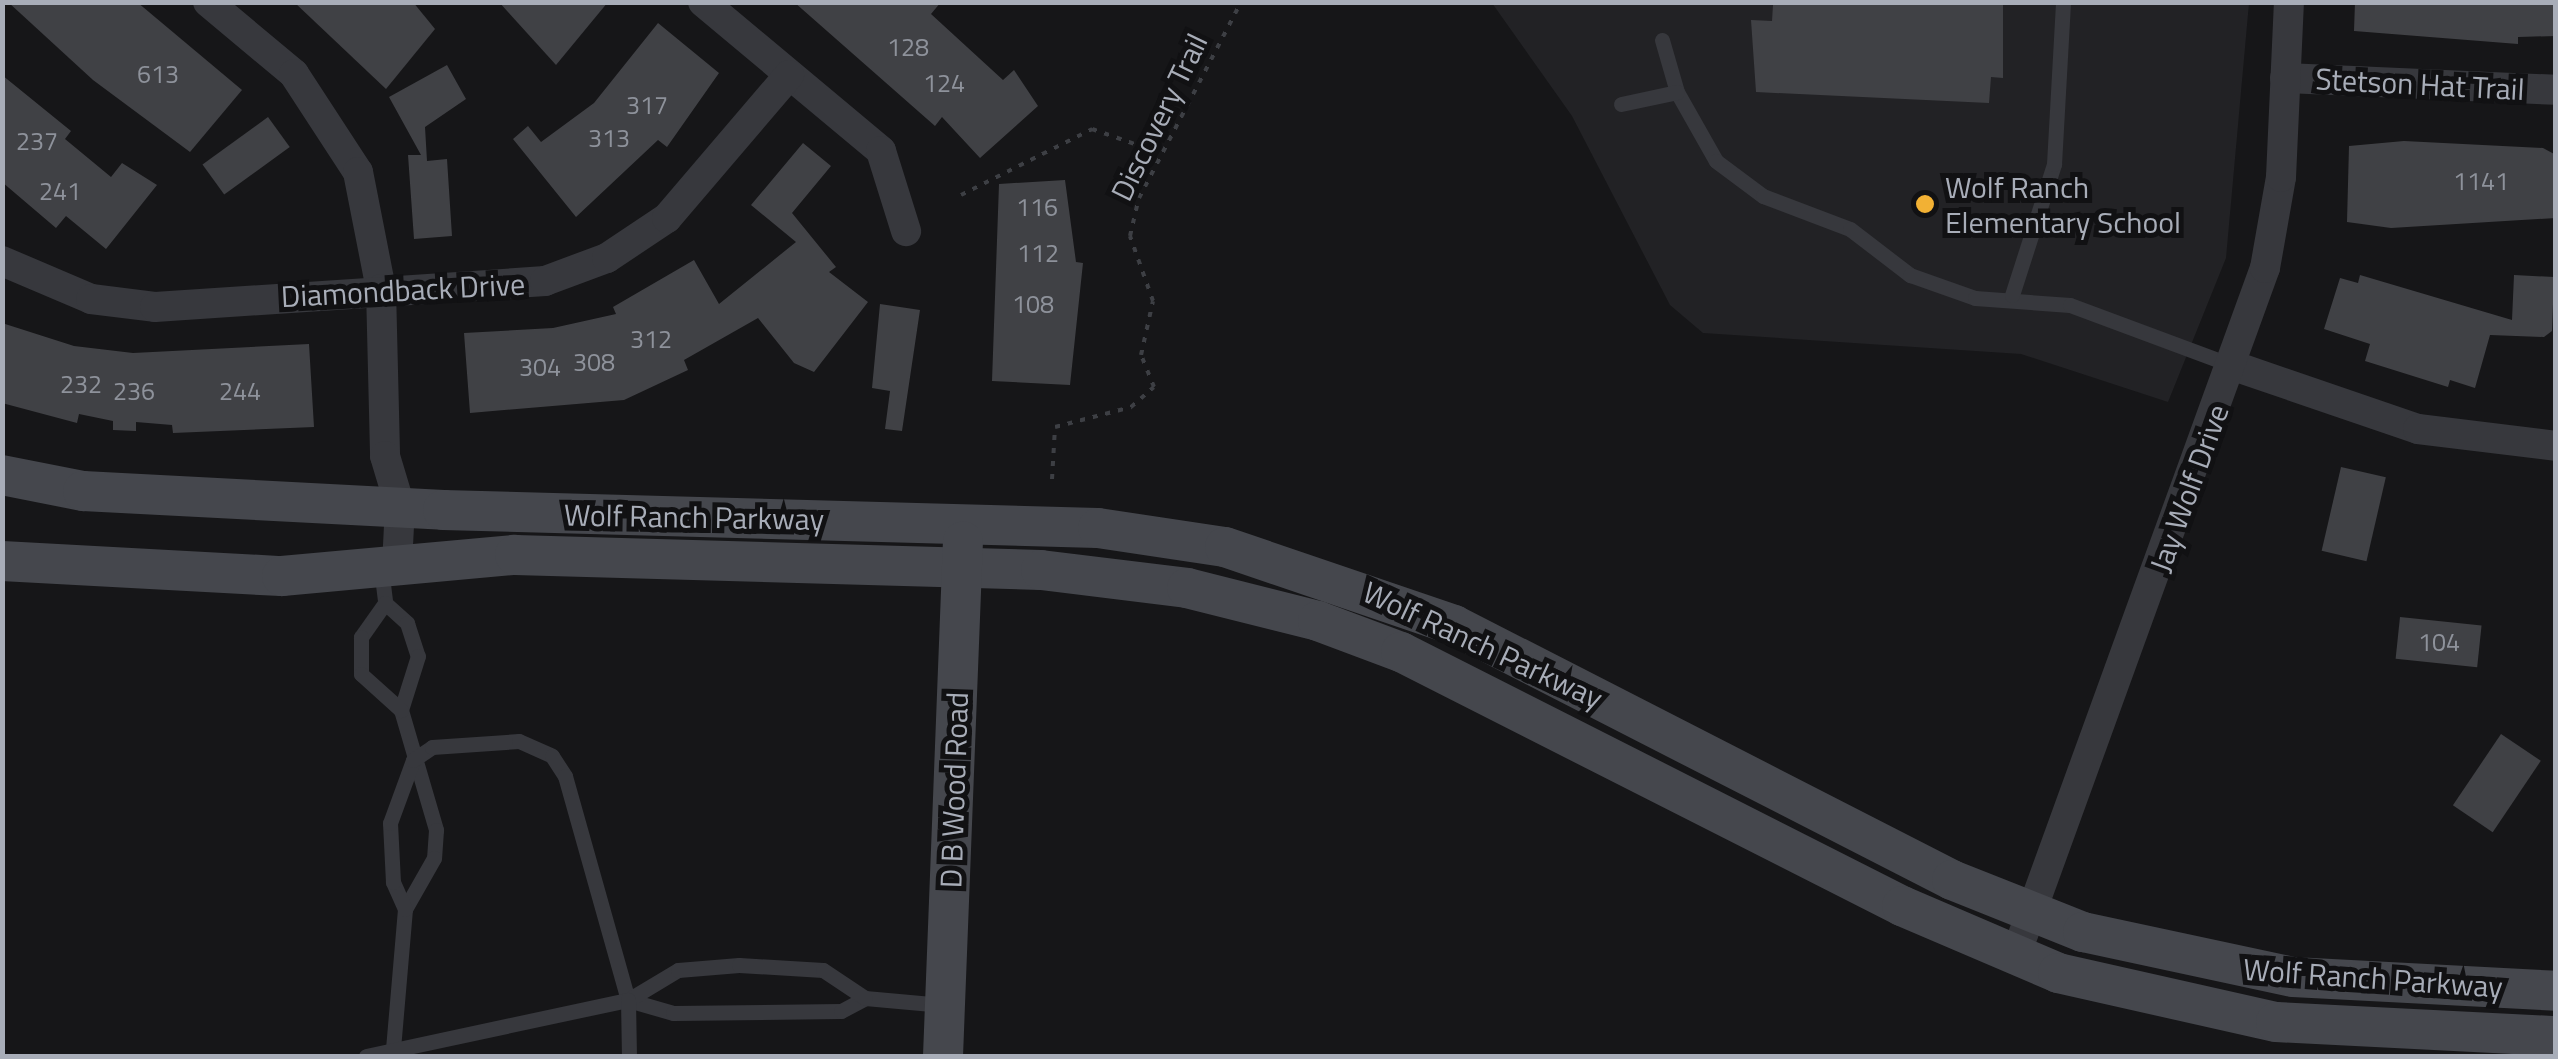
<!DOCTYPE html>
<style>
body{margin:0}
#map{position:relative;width:2558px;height:1059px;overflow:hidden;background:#161618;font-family:"Titillium Web",sans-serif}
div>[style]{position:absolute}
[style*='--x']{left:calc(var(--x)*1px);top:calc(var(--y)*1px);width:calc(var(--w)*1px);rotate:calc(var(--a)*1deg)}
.built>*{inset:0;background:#222225}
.building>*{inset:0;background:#404145;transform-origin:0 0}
.path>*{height:4px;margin-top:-2px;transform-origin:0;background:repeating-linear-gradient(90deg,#3d3f44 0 5px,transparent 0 13px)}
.lane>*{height:15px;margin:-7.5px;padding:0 7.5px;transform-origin:7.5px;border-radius:7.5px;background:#37383d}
.street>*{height:30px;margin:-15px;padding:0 15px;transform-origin:15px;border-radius:15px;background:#37383d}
.secondary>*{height:40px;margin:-20px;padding:0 20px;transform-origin:20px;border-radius:20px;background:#45474d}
.dots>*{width:28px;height:28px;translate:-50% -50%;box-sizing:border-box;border:5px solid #111113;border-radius:50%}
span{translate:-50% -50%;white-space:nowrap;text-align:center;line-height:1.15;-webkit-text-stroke:10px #111113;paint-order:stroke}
.number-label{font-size:25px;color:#8e929b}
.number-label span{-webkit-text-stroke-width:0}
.street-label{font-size:30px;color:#a8adb8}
.poi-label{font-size:30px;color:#a8adb8}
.left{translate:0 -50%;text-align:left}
.frame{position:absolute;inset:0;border:5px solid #a8adb8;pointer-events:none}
</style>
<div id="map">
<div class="built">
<div style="clip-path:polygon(1492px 3px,2249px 3px,2226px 258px,2168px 402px,2021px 354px,1703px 333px,1670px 305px,1572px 116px)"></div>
</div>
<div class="building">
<div style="clip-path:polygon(8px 2px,137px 2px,242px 90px,190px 152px,93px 80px)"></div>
<div style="clip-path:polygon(294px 2px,413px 2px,435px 29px,386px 89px)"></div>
<div style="clip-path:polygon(499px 2px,608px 2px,556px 65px)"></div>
<div style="clip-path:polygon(794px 2px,941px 2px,931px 14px,1003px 80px,1014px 70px,1038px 106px,980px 158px,942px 117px,935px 126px)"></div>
<div style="clip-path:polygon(1807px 2px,2003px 2px,2003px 78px,1991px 77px,1989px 103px,1756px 92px,1751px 20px,1772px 21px,1773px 5px)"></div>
<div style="clip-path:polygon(2355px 2px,2556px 2px,2556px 36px,2518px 37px,2518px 44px,2354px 31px)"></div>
<div style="clip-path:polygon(658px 23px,719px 73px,667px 147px,658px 140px,576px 217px,513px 139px,528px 126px,541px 142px,594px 103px)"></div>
<div style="clip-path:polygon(447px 65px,466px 99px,425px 127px,427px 161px,447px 159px,452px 236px,414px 239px,408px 155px,421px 155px,389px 97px)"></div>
<div style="clip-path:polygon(2px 75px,71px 131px,65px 139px,111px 177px,122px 163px,157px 185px,106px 249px,66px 216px,56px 228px,2px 182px)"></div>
<div style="left:268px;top:117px;width:37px;height:81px;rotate:54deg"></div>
<div style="clip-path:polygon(2404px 141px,2543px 148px,2556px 155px,2556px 218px,2391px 228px,2347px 222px,2349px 146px)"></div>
<div style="clip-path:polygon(803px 143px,831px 166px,792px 213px,836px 267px,829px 272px,868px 302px,814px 372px,794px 363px,758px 318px,684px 360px,688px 370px,624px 400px,470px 413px,464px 333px,553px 328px,616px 314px,613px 307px,694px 260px,719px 304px,796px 242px,751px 205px)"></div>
<div style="clip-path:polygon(1065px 180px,1076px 262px,1083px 263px,1070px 385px,992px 381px,999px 184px)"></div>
<div style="clip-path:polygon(2360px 275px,2512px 320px,2514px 275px,2554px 277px,2552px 331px,2544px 337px,2490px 335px,2475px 388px,2450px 380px,2448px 387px,2365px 361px,2370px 344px,2324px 329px,2340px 278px,2358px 283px)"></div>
<div style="clip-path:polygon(880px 304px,920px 310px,902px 431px,885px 429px,890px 391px,872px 388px)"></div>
<div style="clip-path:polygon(2px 323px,74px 346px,133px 353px,309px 344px,314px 427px,173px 433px,172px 425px,136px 422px,136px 431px,113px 430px,113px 421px,79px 414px,77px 423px,2px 403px)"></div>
<div style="left:2341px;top:467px;width:46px;height:86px;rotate:13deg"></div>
<div style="left:2400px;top:617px;width:82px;height:42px;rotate:6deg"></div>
<div style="left:2501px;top:734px;width:48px;height:86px;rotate:34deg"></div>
</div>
<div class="path">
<div style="--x:961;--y:195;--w:147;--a:-26.7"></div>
<div style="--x:1092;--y:129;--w:72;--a:19.4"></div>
<div style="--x:1052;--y:479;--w:52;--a:-86.7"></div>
<div style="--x:1055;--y:427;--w:79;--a:-14.7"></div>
<div style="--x:1131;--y:407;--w:30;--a:-41"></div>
<div style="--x:1154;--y:387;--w:35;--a:-112"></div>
<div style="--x:1141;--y:355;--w:55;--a:-77.5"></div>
<div style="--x:1153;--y:301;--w:69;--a:-109.5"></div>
<div style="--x:1130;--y:236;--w:39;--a:-77"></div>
<div style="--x:1139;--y:198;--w:221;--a:-62.5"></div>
</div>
<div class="lane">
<div style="--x:1662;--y:40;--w:54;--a:73.9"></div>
<div style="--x:1677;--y:92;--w:79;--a:60.5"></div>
<div style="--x:1716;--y:161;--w:59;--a:36.7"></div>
<div style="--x:1763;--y:196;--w:93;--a:20.8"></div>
<div style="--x:1850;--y:229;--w:76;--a:37.5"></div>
<div style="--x:1910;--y:275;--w:69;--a:19.5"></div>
<div style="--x:1975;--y:298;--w:95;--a:4.2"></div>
<div style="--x:2070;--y:305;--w:175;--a:20.4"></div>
<div style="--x:1621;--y:104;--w:57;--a:-12.1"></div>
<div style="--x:2012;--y:295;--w:138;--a:-72.2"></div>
<div style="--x:2054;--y:164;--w:162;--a:-86.8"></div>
<div style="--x:381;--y:568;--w:35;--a:83"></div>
<div style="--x:385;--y:603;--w:30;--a:42"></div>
<div style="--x:407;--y:623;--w:35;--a:72"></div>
<div style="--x:418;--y:656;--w:57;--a:107.5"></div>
<div style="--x:401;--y:710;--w:125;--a:73.7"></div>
<div style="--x:436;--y:830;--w:28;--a:94"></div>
<div style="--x:434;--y:858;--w:59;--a:119.6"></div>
<div style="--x:405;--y:909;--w:142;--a:94.9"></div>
<div style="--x:385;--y:603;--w:42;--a:125.2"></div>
<div style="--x:361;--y:637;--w:37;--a:90"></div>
<div style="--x:361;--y:674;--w:54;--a:42"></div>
<div style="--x:405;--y:909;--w:30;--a:-114"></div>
<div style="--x:393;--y:882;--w:59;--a:-92.9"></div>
<div style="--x:390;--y:823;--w:67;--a:-69.9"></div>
<div style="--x:413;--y:760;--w:23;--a:-34"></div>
<div style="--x:432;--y:747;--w:87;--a:-3.9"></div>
<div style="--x:519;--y:741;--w:36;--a:24"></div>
<div style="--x:552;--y:756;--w:24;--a:57"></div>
<div style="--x:565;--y:776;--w:233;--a:74.3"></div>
<div style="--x:628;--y:1000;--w:47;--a:16.1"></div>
<div style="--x:673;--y:1013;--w:168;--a:-0.7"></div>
<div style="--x:841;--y:1011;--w:27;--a:-28"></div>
<div style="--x:865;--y:998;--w:78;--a:5.1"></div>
<div style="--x:628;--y:1000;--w:58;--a:-31"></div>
<div style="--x:678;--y:970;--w:61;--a:-4.7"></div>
<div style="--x:739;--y:965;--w:84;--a:3.4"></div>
<div style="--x:823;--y:970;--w:50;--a:33.7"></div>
<div style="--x:366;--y:1056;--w:268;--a:-12.1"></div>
<div style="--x:628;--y:1000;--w:56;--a:89"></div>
</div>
<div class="street">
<div style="--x:208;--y:2;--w:112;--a:39.9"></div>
<div style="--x:294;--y:74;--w:117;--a:56.9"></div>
<div style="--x:358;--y:172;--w:119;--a:78.9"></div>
<div style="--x:381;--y:289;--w:167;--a:88.6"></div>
<div style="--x:385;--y:456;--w:52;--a:73.3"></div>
<div style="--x:400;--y:506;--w:59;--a:92.9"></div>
<div style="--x:703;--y:2;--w:232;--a:39.9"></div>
<div style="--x:881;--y:151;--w:84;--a:72.6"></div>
<div style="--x:2285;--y:78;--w:271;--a:2.5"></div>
<div style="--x:2;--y:261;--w:97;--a:23.1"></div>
<div style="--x:91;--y:299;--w:64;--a:7.1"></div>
<div style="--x:155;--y:307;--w:391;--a:-3.8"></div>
<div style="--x:545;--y:281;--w:66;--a:-20.4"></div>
<div style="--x:607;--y:258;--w:72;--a:-33.7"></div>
<div style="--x:667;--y:218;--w:188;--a:-49.5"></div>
<div style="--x:2234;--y:366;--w:194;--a:18.9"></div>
<div style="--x:2418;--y:429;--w:139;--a:7"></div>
<div style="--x:2015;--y:957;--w:733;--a:-70.06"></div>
<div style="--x:2265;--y:268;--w:92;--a:-80"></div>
<div style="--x:2281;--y:177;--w:175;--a:-87.4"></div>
</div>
<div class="secondary">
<div style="--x:2;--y:475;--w:83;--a:11.2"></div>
<div style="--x:83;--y:491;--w:361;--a:3"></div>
<div style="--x:443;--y:510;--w:655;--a:1.57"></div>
<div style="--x:1098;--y:528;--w:128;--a:8.5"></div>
<div style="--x:1225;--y:547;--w:242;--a:18.8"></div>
<div style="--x:1454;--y:625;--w:559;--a:27.11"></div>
<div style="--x:1952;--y:880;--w:141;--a:21.7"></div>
<div style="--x:2083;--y:932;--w:215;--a:12.1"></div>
<div style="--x:2293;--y:977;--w:263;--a:3"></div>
<div style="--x:2;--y:561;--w:280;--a:3.1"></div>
<div style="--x:282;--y:576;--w:234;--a:-5.2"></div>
<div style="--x:515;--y:555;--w:526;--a:1.63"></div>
<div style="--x:1041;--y:570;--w:147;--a:7"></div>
<div style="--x:1187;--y:588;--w:135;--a:14.1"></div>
<div style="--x:1318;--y:621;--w:89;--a:20.5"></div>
<div style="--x:1401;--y:652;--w:562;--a:26.88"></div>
<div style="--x:1902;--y:906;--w:170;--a:23.2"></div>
<div style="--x:2058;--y:973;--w:223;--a:12.7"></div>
<div style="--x:2276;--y:1022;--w:280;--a:2.9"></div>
<div style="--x:943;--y:1056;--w:515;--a:-87.78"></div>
</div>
<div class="dots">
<div style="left:1925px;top:204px;background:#f2b134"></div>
</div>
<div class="number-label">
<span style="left:908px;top:47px">128</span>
<span style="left:158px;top:74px">613</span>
<span style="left:944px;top:83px">124</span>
<span style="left:647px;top:105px">317</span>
<span style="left:609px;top:138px">313</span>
<span style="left:37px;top:141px">237</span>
<span style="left:2481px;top:181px">1141</span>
<span style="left:60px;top:191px">241</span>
<span style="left:1037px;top:207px">116</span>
<span style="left:1038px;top:253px">112</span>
<span style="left:1033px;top:304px">108</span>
<span style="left:651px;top:339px">312</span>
<span style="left:594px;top:362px">308</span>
<span style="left:540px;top:367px">304</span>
<span style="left:81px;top:384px">232</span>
<span style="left:134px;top:391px">236</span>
<span style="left:240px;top:391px">244</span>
<span style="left:2439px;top:642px">104</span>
</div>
<div class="street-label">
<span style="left:2420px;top:84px;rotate:3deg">Stetson Hat Trail</span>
<span style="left:1159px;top:117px;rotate:-64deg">Discovery Trail</span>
<span style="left:403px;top:290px;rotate:-3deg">Diamondback Drive</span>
<span style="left:2189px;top:488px;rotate:-70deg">Jay Wolf Drive</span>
<span style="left:694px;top:517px;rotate:1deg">Wolf Ranch Parkway</span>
<span style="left:1483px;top:645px;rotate:25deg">Wolf Ranch Parkway</span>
<span style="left:954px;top:790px;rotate:-88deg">D B Wood Road</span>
<span style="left:2373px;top:978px;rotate:4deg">Wolf Ranch Parkway</span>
</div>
<div class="poi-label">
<span class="left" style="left:1945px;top:204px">Wolf Ranch<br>Elementary School</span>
</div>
<div class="frame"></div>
</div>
